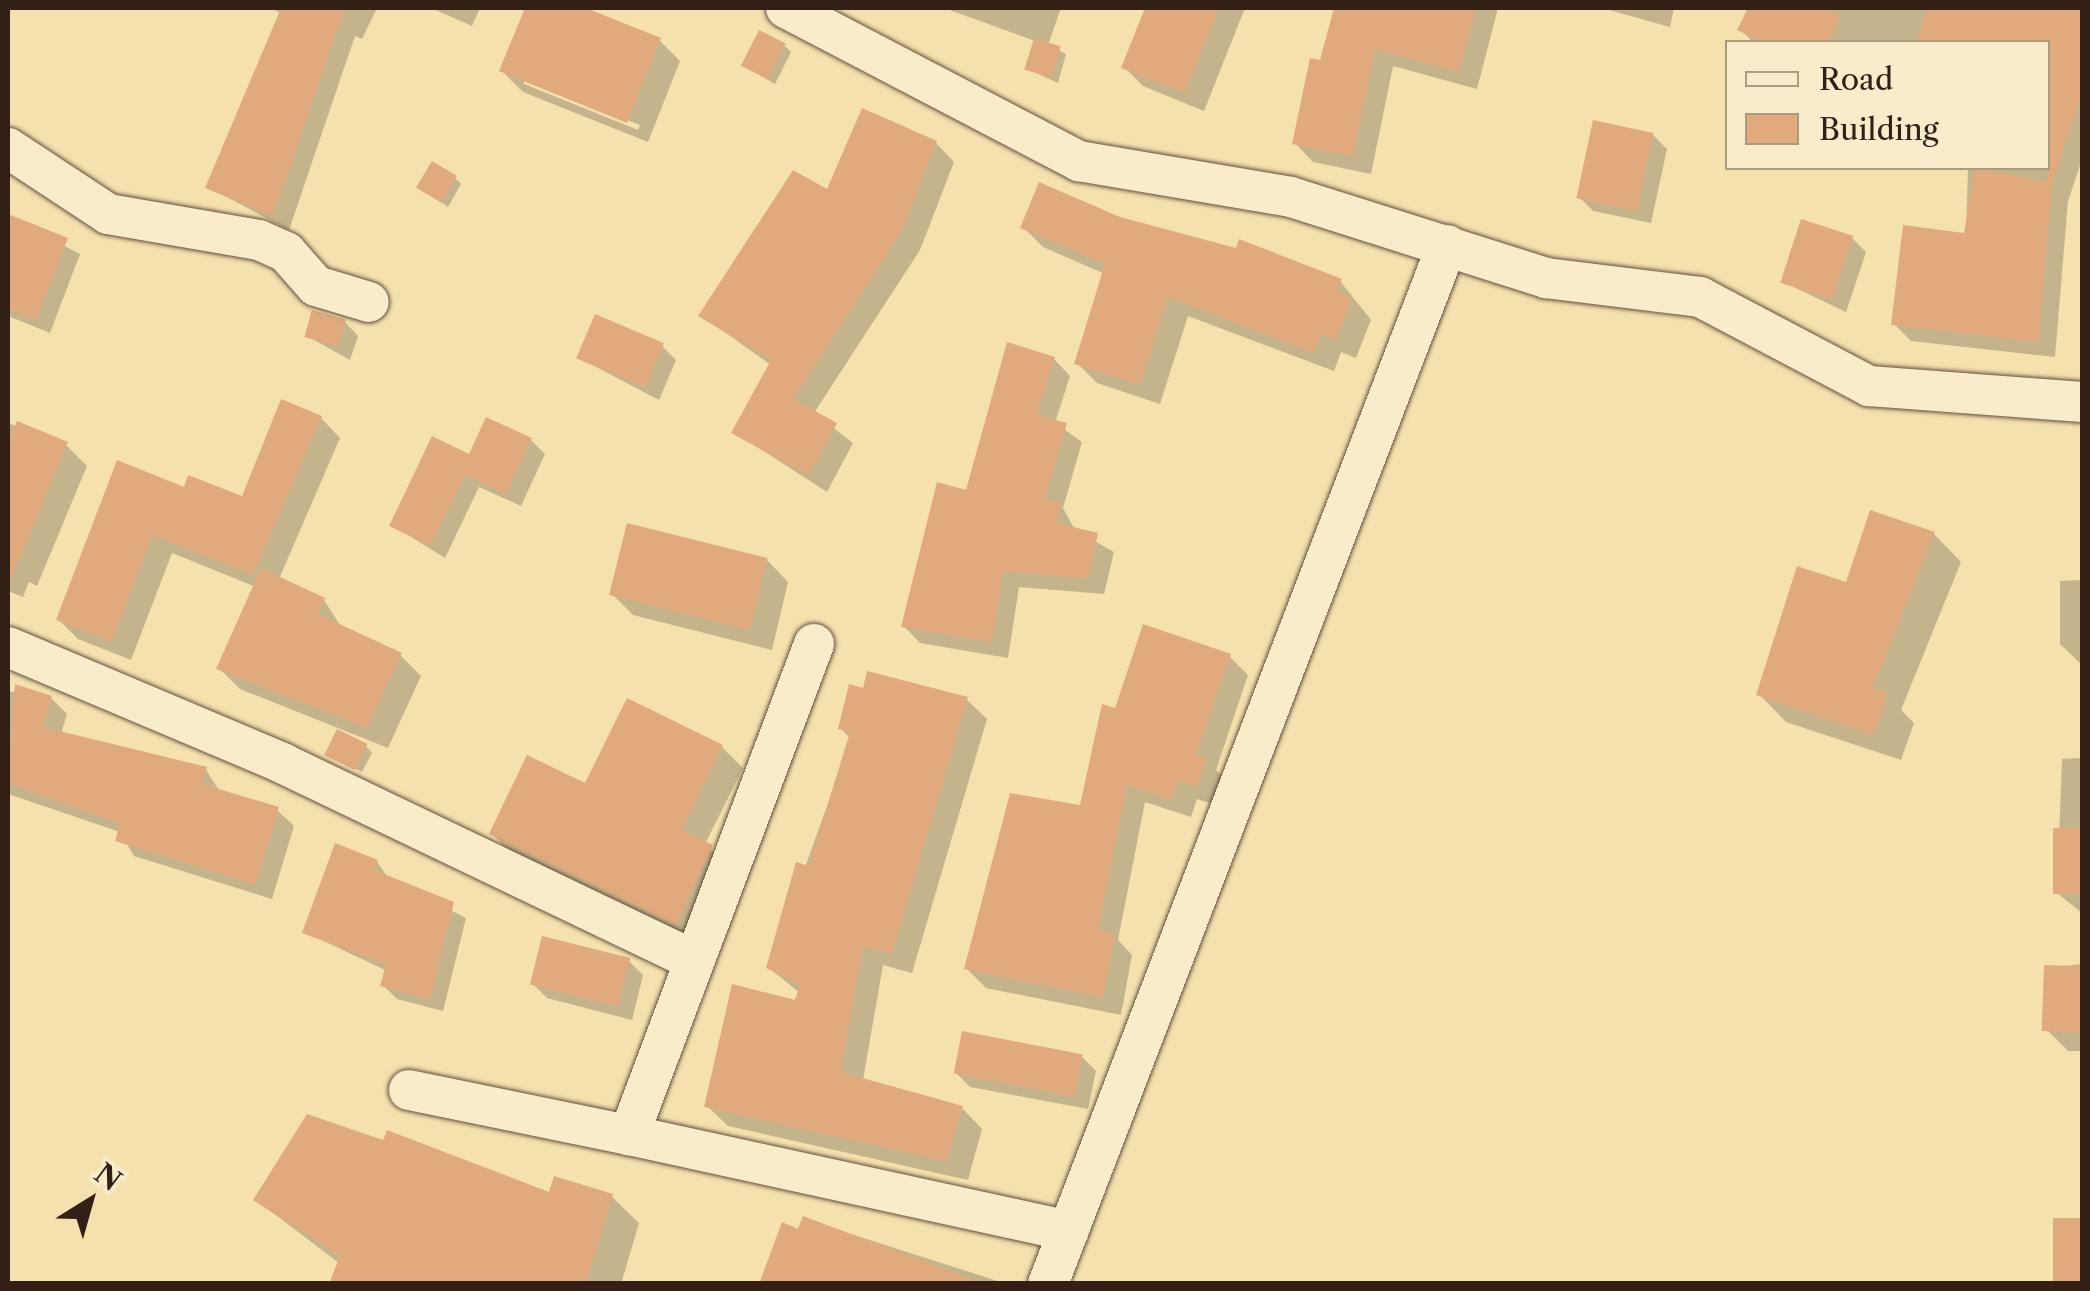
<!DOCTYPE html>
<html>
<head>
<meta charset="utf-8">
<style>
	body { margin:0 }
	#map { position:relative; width:2090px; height:1291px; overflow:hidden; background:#f5e1ae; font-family:"Libre Caslon Text",serif }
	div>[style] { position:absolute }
	.shadow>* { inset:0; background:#0003 }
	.building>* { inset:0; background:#e1aa7d; transform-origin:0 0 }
	.roads { filter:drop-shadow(0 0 2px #63503d) drop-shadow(0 0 2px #63503d) }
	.minor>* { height:40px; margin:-20px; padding:0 20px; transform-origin:20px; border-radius:20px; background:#f8ecca }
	span { translate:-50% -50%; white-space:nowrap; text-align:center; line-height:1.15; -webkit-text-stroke:8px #f8ecca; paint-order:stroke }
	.frame { position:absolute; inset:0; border:10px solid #322017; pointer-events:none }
	.legend { position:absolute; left:1725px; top:40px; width:325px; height:130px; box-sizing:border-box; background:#f8ecca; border:2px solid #a99a82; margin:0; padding:12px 18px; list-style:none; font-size:30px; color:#322017 }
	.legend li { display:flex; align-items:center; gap:20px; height:50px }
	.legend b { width:50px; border:2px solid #a99a82 }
	.north { position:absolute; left:40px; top:1151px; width:100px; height:100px; -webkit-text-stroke:8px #f8ecca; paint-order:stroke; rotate:37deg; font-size:28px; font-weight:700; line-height:40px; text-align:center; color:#322017 }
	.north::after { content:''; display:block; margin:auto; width:35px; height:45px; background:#322017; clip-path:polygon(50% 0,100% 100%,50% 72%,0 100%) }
</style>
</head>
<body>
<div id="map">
	<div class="shadow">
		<div style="clip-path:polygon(269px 8px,377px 8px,362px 39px,355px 36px,289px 230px,208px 187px,281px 13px)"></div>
		<div style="clip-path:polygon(431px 8px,480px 8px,472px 26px)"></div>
		<div style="clip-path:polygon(evenodd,527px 8px,579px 8px,659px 40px,680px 61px,648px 142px,523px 92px,502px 71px,527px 8px,524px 79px,640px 125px,638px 130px,524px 84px,524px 79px)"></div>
		<div style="clip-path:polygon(944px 8px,1061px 8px,1048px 45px,1066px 54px,1058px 83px,1027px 69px,1035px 41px)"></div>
		<div style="clip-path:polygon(1147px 8px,1245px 8px,1204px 111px,1143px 86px,1124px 67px)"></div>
		<div style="clip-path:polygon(1337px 8px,1498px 8px,1477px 89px,1393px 66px,1371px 174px,1313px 162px,1295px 143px)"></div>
		<div style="clip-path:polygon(1602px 8px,1674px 8px,1670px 27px)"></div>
		<div style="clip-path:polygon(1751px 8px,2082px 8px,2082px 159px,2068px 201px,2055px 357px,1911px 341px,1894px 324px,1966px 235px,1968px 168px,2048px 168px,2048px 42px,1753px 42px,1740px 29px)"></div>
		<div style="clip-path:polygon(785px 46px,791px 52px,775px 84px,744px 66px)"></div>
		<div style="clip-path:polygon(1653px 135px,1667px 149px,1651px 223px,1593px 211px,1579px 197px)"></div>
		<div style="clip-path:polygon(936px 143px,954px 162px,920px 250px,814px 413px,853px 443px,827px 492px,734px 432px,771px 365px,702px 316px,828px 192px)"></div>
		<div style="clip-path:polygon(455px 178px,461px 184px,448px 207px,419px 187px)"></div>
		<div style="clip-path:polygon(8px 216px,80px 254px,50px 333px,8px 316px)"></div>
		<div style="clip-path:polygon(1120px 219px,1340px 281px,1371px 320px,1356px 358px,1341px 352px,1334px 371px,1188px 316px,1160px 404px,1097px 383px,1077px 363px,1105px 274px,1043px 247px,1023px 227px)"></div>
		<div style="clip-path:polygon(1852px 238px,1866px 252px,1846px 312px,1783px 282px)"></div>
		<div style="clip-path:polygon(345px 322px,358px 336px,350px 360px,305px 335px)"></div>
		<div style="clip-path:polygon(662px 346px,676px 360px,659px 400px,579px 358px)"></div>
		<div style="clip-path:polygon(1054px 359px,1070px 376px,1055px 423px,1082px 442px,1063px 508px,1075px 530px,1114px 552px,1104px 594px,1019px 587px,1008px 658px,920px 643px,904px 626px,968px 493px)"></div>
		<div style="clip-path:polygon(321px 418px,340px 438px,279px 579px,324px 600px,342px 628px,400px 655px,421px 676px,388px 748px,240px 689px,219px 668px,256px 587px,172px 553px,131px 660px,78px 639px,59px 620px,185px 490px,243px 499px)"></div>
		<div style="clip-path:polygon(8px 423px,66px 445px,87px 466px,37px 586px,29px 582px,23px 597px,8px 591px)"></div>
		<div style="clip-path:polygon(531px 440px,545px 454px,521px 506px,479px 487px,445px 558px,392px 525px,470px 458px)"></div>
		<div style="clip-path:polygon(1934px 534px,1961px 562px,1901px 710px,1914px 723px,1901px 760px,1786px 722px,1759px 694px,1848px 585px)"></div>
		<div style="clip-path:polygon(767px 560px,788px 582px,772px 650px,633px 615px,612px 594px)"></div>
		<div style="clip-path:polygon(2082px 580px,2082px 665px,2060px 644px,2060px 581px)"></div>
		<div style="clip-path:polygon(1229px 656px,1248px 675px,1216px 770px,1225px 779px,1216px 805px,1197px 799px,1191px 817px,1145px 802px,1118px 940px,1132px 955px,1121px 1015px,986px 988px,967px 969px,1082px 808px)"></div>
		<div style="clip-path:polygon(8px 691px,51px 698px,67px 714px,61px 734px,206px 770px,220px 792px,277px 810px,294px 826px,272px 899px,134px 856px,120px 832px,8px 794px)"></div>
		<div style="clip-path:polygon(966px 699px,987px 719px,912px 973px,883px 965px,863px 1080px,962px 1108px,982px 1129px,968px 1180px,728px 1126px,707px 1106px,800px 993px,769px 968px,851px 739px,840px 728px)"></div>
		<div style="clip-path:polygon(366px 746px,372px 753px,362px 772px,331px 756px)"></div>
		<div style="clip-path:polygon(722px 747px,743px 768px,705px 844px,732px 868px,697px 944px,513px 855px,492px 834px,586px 786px)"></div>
		<div style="clip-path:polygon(2082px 758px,2082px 913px,2057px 893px,2062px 759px)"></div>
		<div style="clip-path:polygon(377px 862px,389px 879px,466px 918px,443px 1011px,397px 999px,383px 985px,387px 971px,305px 932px)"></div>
		<div style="clip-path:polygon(629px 961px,643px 975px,632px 1020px,547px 998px,533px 984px)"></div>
		<div style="clip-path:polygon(2082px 964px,2082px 1051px,2068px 1051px,2047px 1030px,2046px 968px)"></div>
		<div style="clip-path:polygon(1082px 1057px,1096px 1071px,1088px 1109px,970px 1087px,956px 1073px)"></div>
		<div style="clip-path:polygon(611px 1196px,639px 1223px,621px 1284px,338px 1284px,339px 1263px,256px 1200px)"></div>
		<div style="clip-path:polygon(804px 1219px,1007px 1284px,762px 1284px)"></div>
	</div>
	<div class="building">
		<div style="clip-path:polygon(281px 8px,345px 8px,273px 216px,205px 188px)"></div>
		<div style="clip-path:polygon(525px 8px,586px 8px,661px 38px,627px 123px,499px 71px)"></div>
		<div style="clip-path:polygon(1145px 8px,1219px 8px,1185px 93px,1121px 68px)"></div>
		<div style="clip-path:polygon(1334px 8px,1476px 8px,1459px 72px,1375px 49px,1353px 157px,1292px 144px,1310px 58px,1320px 60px)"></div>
		<div style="clip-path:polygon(1748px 8px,1825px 8px,1841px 15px,1828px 42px,1763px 42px,1737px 30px)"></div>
		<div style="clip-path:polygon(1927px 8px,2082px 8px,2082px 94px,2052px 184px,2039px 342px,1891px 325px,1903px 225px,1964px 233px,1975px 168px,2048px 182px,2048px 42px,1917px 42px)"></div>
		<div style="left:759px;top:30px;width:30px;height:40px;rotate:27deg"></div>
		<div style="left:1034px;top:38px;width:28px;height:33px;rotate:17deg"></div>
		<div style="clip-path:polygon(862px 108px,937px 141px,902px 231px,793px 399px,837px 423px,808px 475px,731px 433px,771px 360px,698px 316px,793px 170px,827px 189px)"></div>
		<div style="left:1593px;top:120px;width:62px;height:80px;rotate:12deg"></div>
		<div style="left:432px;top:161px;width:29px;height:31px;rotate:31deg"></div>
		<div style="clip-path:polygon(1039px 182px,1120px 217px,1236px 248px,1239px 239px,1342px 279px,1337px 292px,1352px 298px,1336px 340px,1321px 334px,1314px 353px,1168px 297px,1140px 385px,1074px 364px,1105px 264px,1020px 228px)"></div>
		<div style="clip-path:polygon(8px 214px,68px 238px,36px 320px,8px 309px)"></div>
		<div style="left:1801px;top:219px;width:55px;height:67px;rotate:18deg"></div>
		<div style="left:312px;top:310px;width:35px;height:28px;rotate:16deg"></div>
		<div style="left:595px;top:314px;width:75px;height:48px;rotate:23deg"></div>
		<div style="clip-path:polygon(1007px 342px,1055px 357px,1037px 415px,1067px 423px,1045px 499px,1062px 503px,1057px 523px,1098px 533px,1088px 579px,1003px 571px,992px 642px,901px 627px,937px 482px,966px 490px)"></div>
		<div style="clip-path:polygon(281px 399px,322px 416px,253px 575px,152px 535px,112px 642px,56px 620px,117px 460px,184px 487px,188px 475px,242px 496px)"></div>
		<div style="clip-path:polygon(486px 417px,532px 438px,506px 494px,465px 475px,430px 546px,389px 526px,432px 436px,469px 454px)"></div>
		<div style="clip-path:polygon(17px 421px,68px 442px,8px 586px,8px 443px)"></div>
		<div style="clip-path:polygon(1870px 510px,1935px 532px,1873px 688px,1888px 693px,1874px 735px,1756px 695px,1797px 566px,1846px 582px)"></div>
		<div style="left:627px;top:523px;width:145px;height:74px;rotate:14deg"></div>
		<div style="clip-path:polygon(261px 568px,325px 598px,318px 614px,402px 653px,367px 728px,216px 669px)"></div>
		<div style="clip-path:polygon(1143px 624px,1231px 654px,1196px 755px,1207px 758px,1197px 787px,1178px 781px,1172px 800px,1127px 785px,1098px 930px,1115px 934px,1103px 997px,964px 969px,1010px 793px,1080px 805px,1102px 704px,1115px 708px)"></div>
		<div style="clip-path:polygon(867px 671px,968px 697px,892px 954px,863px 946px,841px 1072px,963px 1106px,947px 1161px,704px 1107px,732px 984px,795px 1000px,800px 985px,766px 968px,796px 862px,809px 866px,850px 732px,838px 729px,849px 684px,863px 688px)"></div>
		<div style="clip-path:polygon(15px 684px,52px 696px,43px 727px,207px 767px,202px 784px,279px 807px,256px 885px,115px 841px,120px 824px,8px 783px)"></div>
		<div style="clip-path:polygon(627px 698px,723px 745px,682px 830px,713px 845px,676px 925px,489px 834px,527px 755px,585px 783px)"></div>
		<div style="left:337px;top:729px;width:34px;height:29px;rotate:26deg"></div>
		<div style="left:2053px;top:828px;width:29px;height:66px"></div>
		<div style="clip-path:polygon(335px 843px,378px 860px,374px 870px,454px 902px,430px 999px,380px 986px,386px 964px,302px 933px)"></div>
		<div style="left:542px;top:936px;width:91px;height:50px;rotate:14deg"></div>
		<div style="left:2044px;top:965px;width:38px;height:66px;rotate:2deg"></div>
		<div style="left:962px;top:1031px;width:123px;height:43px;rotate:11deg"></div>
		<div style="clip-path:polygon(307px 1114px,383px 1140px,387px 1130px,549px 1192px,554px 1176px,613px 1194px,586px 1284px,329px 1284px,340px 1256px,253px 1200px)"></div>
		<div style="clip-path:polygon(803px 1216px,976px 1281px,975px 1284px,759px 1284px,782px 1222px,798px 1229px)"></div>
		<div style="left:2082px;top:1218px;width:66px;height:29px;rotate:90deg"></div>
	</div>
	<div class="roads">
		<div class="minor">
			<div style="left:786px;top:8px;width:331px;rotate:27.6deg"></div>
			<div style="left:1079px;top:161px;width:215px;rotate:9.6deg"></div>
			<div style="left:1291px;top:197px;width:268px;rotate:17.6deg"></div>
			<div style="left:1546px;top:278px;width:155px;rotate:7deg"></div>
			<div style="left:1700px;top:297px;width:191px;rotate:27.8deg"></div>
			<div style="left:1869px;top:386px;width:214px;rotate:4.3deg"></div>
			<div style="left:8px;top:148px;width:120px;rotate:33.4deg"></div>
			<div style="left:108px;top:214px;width:153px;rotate:9.8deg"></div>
			<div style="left:259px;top:240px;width:30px;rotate:24deg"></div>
			<div style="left:286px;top:252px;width:45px;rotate:48.6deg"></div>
			<div style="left:316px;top:286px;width:55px;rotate:16.8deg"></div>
			<div style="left:814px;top:644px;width:525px;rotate:110.65deg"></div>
			<div style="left:629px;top:1135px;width:450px;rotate:12.3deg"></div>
			<div style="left:8px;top:647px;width:298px;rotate:22.9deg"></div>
			<div style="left:282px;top:763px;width:457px;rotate:25.6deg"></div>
			<div style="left:409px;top:1090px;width:225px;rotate:11.6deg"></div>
			<div style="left:1048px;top:1284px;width:1113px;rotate:-68.99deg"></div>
		</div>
	</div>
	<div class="frame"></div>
	<ul class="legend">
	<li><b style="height:12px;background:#f8ecca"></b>Road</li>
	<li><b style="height:28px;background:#e1aa7d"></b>Building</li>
	</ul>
	<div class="north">N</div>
</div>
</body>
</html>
